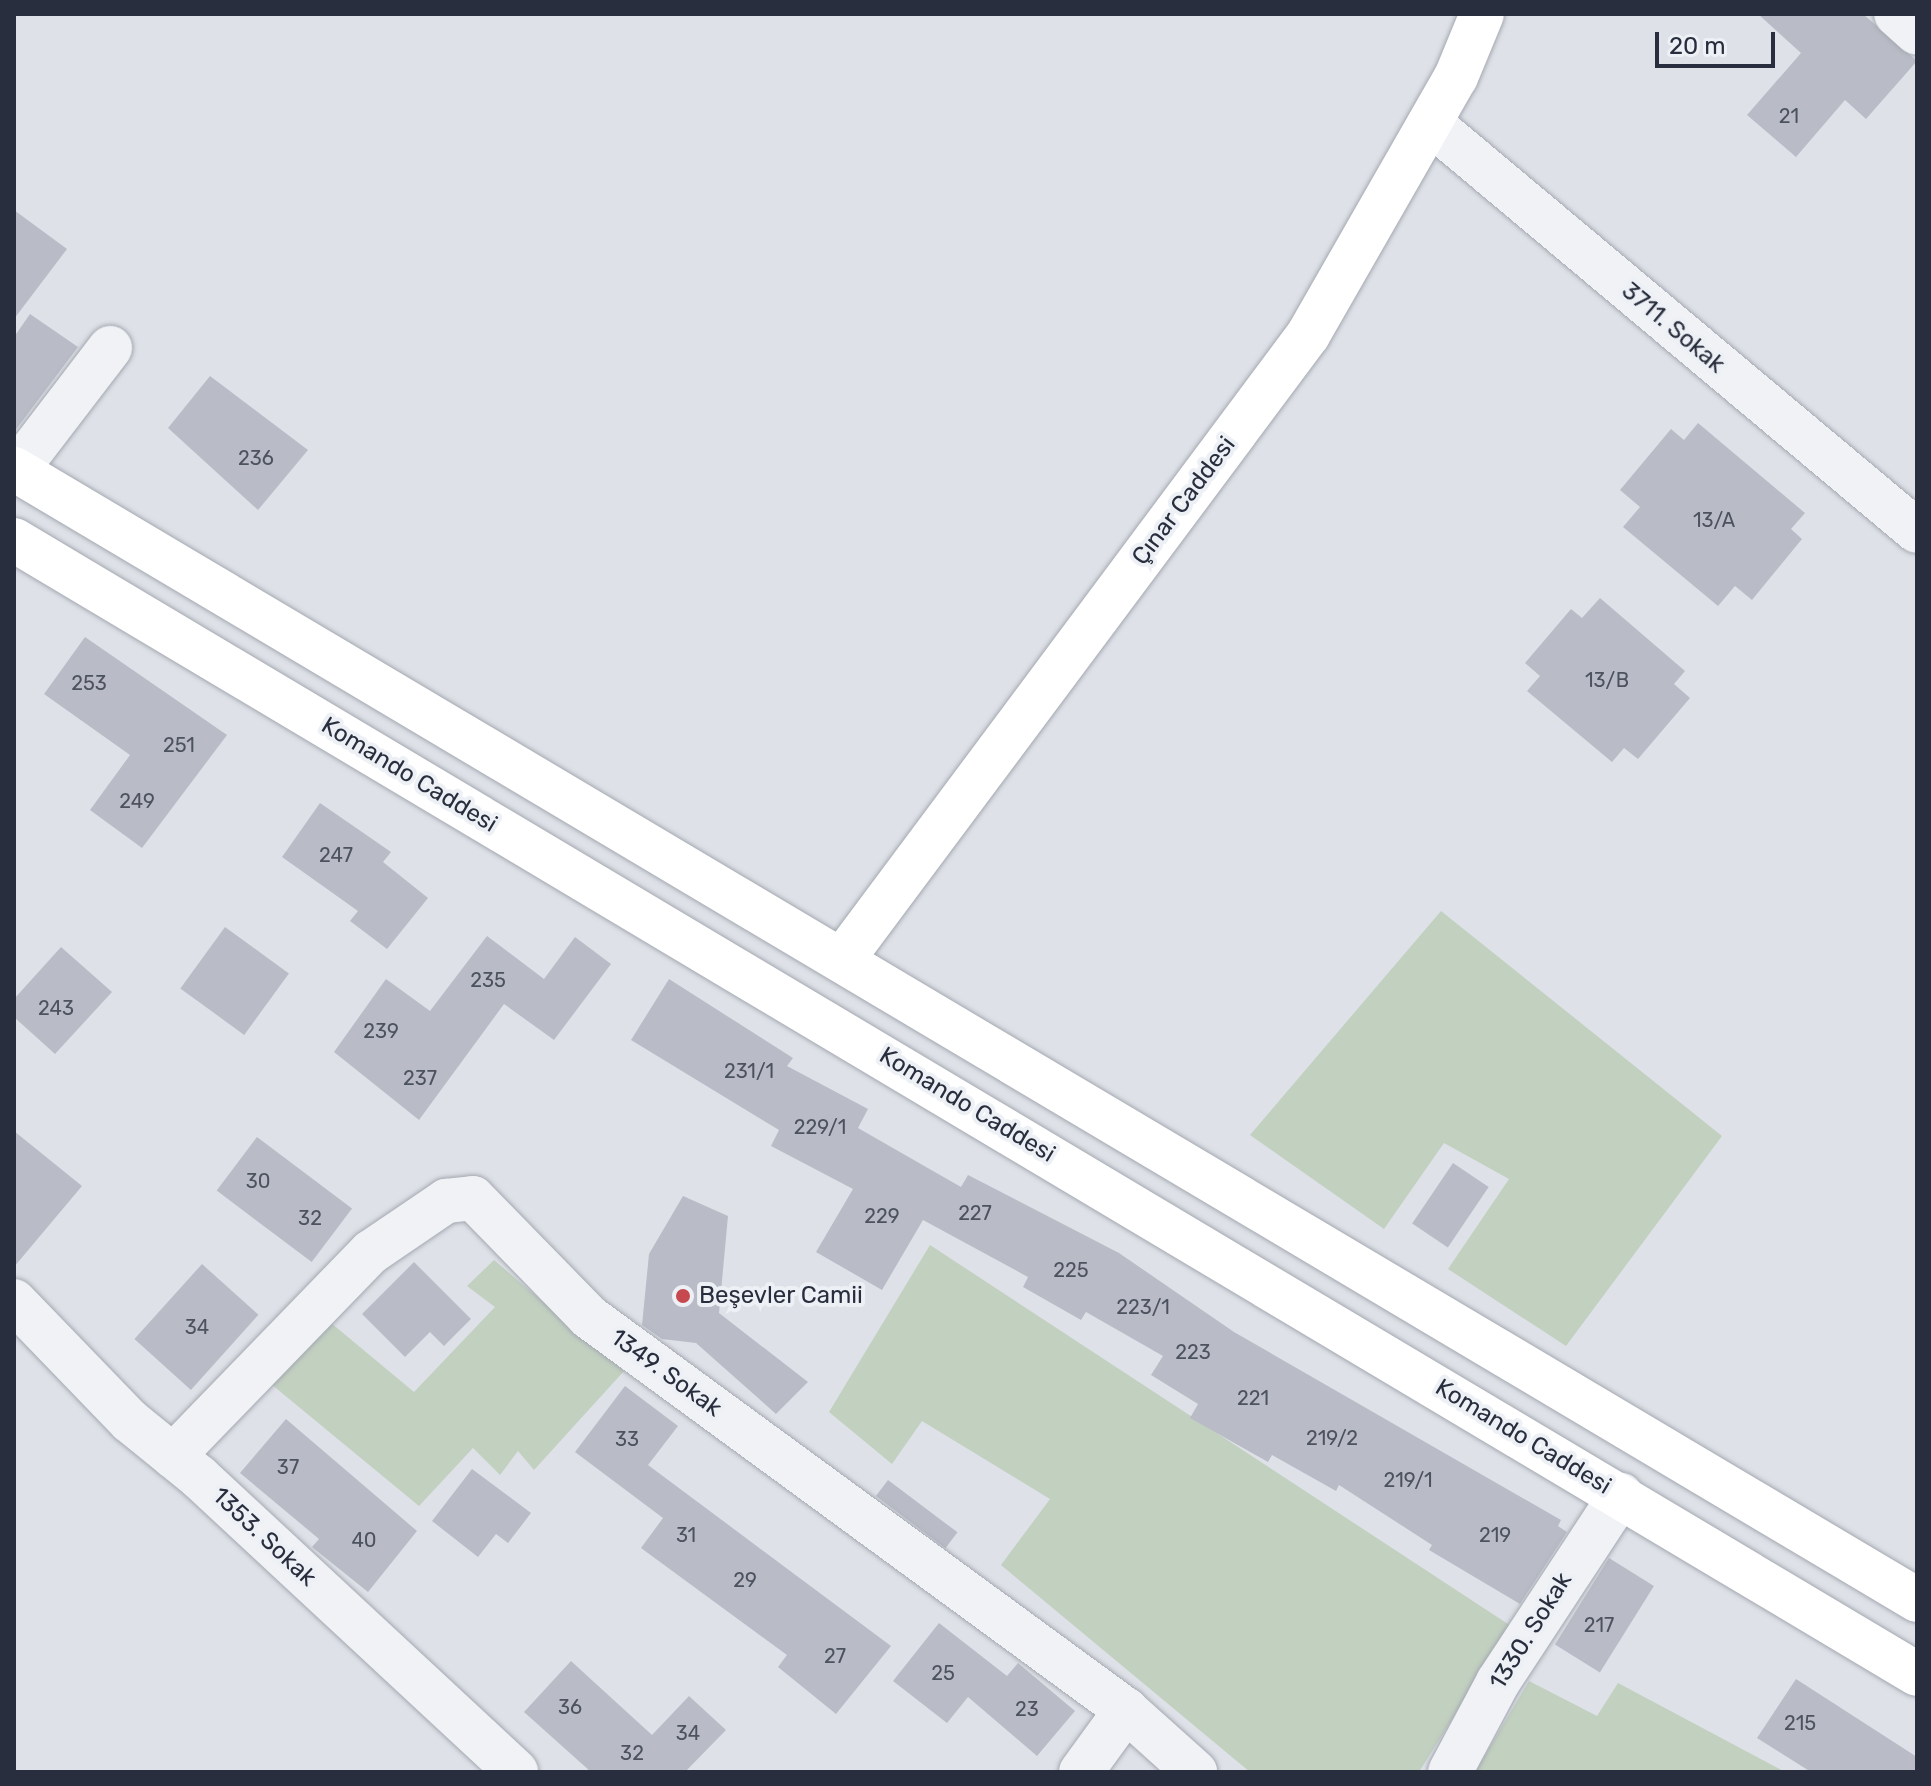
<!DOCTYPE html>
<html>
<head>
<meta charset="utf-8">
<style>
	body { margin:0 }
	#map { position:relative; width:1931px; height:1786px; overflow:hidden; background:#dee1e7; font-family:Rubik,sans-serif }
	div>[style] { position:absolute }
	.green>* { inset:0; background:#c2d0c0 }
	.building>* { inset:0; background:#b9bcc6; transform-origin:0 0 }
	.roads { filter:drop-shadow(0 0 2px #a4a8b1) drop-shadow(0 0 2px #a4a8b1) }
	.street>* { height:44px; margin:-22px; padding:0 22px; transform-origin:22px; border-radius:22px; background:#f0f2f5 }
	.secondary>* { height:44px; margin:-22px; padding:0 22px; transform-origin:22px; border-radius:22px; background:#fff }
	.dots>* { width:22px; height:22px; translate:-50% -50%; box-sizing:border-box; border:4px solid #edf0f5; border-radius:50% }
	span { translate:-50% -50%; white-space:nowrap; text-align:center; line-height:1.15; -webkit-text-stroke:8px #edf0f5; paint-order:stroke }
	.number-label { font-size:20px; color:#4c525f }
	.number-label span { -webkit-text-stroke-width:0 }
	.street-label { font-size:24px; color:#282e3d }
	.poi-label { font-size:24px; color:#282e3d }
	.left { translate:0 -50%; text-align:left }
	.frame { position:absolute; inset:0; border:16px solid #282e3d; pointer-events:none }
	.scale { position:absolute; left:1655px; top:32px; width:120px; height:36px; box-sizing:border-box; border:4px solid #282e3d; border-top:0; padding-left:10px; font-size:24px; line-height:28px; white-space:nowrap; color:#282e3d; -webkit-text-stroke:6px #edf0f5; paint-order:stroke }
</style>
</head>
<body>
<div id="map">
	<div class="green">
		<div style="clip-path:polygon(1441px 911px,1722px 1136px,1566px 1346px,1448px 1269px,1509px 1179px,1444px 1143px,1384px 1229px,1250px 1135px)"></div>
		<div style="clip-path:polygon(930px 1245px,1511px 1626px,1419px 1772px,1250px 1772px,1001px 1565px,1050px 1499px,922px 1421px,892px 1464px,829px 1412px)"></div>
		<div style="clip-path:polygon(494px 1260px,624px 1371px,534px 1470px,518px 1451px,500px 1475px,473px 1448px,419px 1506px,271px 1384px,325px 1318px,414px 1392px,495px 1307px,467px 1286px)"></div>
		<div style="clip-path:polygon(1529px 1681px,1597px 1716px,1618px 1683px,1785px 1772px,1475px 1772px)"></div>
	</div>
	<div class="building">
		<div style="clip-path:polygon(1758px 14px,1863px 14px,1917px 61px,1866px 119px,1845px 100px,1796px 157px,1747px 115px,1801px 53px)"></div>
		<div style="clip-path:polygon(14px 210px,67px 249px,14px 319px)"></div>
		<div style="clip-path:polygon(30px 314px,78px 347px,14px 432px,14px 337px)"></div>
		<div style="clip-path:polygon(210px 376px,308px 450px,258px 510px,168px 428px)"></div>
		<div style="clip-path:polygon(1698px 423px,1805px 513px,1791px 529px,1802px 539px,1752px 600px,1735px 586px,1718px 606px,1623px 527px,1640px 507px,1620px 490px,1671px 429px,1684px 440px)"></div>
		<div style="clip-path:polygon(1600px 598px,1685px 671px,1674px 684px,1690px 698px,1638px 759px,1624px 748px,1612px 762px,1527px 691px,1540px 676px,1525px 663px,1571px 609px,1582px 618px)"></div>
		<div style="clip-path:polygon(85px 637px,227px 735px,142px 848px,90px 810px,130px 755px,44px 694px)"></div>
		<div style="clip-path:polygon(320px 803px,391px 852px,383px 862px,428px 898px,387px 949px,350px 921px,358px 911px,282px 857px)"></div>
		<div style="left:225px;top:927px;width:79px;height:76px;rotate:36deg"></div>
		<div style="clip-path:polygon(487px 936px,544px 979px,575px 937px,611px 964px,554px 1040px,504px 1004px,419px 1120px,334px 1052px,386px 979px,430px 1011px)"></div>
		<div style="clip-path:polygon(61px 947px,112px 992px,55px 1054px,14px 1017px,14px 999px)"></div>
		<div style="clip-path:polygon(669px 979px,793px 1058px,787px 1066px,868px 1109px,858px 1128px,961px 1187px,968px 1175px,1119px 1253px,1234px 1332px,1561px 1520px,1558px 1526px,1567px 1532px,1520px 1604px,1429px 1550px,1432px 1545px,1339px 1485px,1336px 1491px,1272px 1455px,1268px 1462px,1190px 1418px,1198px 1404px,1151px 1375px,1163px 1356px,1086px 1312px,1081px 1320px,1023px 1287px,1028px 1277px,923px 1220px,882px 1290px,816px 1252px,853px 1189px,771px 1146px,779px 1130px,631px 1040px)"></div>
		<div style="clip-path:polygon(14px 1131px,82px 1186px,14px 1267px)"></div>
		<div style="left:257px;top:1137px;width:119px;height:67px;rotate:37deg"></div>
		<div style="left:1453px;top:1163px;width:43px;height:73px;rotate:34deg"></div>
		<div style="clip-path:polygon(683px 1196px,728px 1216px,719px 1313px,808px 1382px,776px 1414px,696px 1343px,662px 1339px,642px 1325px,649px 1254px)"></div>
		<div style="clip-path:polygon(414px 1262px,471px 1319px,444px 1346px,430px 1332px,405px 1357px,362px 1314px)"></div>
		<div style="left:202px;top:1264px;width:76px;height:101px;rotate:42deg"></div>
		<div style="clip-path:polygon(625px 1386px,678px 1426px,648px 1465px,891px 1646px,836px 1714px,778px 1667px,787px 1655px,641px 1548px,663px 1518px,575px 1452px)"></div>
		<div style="clip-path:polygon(286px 1419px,417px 1531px,368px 1592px,312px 1547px,319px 1539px,240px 1473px)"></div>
		<div style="clip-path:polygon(472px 1469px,531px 1513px,508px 1543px,496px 1534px,478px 1557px,432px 1521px)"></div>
		<div style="left:888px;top:1480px;width:87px;height:20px;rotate:37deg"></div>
		<div style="left:1609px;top:1558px;width:53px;height:102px;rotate:32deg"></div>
		<div style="clip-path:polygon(939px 1623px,1007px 1676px,1018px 1663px,1075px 1711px,1037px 1756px,968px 1697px,947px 1723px,893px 1681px)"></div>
		<div style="clip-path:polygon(571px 1661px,652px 1735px,689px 1696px,726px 1730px,685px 1772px,591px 1772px,524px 1712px)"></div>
		<div style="clip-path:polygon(1796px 1679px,1917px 1757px,1917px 1772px,1811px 1772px,1757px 1738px)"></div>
	</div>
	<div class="roads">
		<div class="street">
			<div style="left:1896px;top:14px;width:28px;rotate:42deg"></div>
			<div style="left:1430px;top:123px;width:635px;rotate:39.96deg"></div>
			<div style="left:16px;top:471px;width:155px;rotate:-52.6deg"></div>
			<div style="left:14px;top:1301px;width:167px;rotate:46deg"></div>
			<div style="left:130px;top:1421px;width:89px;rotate:39.1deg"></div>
			<div style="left:199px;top:1477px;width:433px;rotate:42.9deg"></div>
			<div style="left:173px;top:1456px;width:284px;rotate:-45.9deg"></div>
			<div style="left:371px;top:1252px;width:91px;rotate:-34.2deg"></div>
			<div style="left:446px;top:1201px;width:27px;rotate:-6deg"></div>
			<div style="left:473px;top:1198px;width:166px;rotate:45.7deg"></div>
			<div style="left:589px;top:1317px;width:665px;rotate:36.2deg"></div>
			<div style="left:1126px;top:1710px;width:93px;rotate:41.9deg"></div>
			<div style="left:1081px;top:1772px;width:77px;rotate:-54deg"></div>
			<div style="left:1450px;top:1772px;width:102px;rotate:-61.9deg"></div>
			<div style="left:1498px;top:1682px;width:224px;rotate:-56.7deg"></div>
		</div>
		<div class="secondary">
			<div style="left:14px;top:469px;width:2214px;rotate:30.72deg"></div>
			<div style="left:14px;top:540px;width:2215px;rotate:30.79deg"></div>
			<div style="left:842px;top:960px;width:780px;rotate:-53.29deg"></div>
			<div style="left:1308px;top:335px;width:297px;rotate:-60.2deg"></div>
			<div style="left:1456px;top:77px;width:68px;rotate:-67.6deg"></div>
		</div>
	</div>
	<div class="dots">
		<div style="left:683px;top:1296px;background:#c64950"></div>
	</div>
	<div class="number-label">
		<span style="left:1789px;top:116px">21</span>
		<span style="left:256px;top:458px">236</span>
		<span style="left:1714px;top:520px">13/A</span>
		<span style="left:1607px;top:680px">13/B</span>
		<span style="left:89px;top:683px">253</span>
		<span style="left:179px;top:745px">251</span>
		<span style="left:137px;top:801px">249</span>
		<span style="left:336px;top:855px">247</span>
		<span style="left:488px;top:980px">235</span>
		<span style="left:56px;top:1008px">243</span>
		<span style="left:381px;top:1031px">239</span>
		<span style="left:749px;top:1071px">231/1</span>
		<span style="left:420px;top:1078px">237</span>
		<span style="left:820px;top:1127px">229/1</span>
		<span style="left:258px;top:1181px">30</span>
		<span style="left:975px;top:1213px">227</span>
		<span style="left:882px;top:1216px">229</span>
		<span style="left:310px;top:1218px">32</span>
		<span style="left:1071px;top:1270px">225</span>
		<span style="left:1143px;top:1307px">223/1</span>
		<span style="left:197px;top:1327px">34</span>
		<span style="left:1193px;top:1352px">223</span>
		<span style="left:1253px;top:1398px">221</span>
		<span style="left:1332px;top:1438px">219/2</span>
		<span style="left:627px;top:1439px">33</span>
		<span style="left:288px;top:1467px">37</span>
		<span style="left:1408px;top:1480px">219/1</span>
		<span style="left:686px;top:1535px">31</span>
		<span style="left:1495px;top:1535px">219</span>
		<span style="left:364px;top:1540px">40</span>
		<span style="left:745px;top:1580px">29</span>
		<span style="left:1599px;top:1625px">217</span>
		<span style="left:835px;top:1656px">27</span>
		<span style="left:943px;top:1673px">25</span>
		<span style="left:570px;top:1707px">36</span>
		<span style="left:1027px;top:1709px">23</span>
		<span style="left:1800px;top:1723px">215</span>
		<span style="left:688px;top:1733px">34</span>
		<span style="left:632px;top:1753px">32</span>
	</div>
	<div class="street-label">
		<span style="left:1673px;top:328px;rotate:40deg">3711. Sokak</span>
		<span style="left:1184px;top:501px;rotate:-53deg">Çınar Caddesi</span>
		<span style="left:409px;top:775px;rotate:31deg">Komando Caddesi</span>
		<span style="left:967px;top:1105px;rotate:31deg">Komando Caddesi</span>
		<span style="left:666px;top:1373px;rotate:36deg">1349. Sokak</span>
		<span style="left:1523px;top:1437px;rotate:31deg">Komando Caddesi</span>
		<span style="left:264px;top:1537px;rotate:43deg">1353. Sokak</span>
		<span style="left:1531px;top:1631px;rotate:-58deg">1330. Sokak</span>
	</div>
	<div class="poi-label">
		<span class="left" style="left:699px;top:1296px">Beşevler Camii</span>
	</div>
	<div class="frame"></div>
	<div class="scale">20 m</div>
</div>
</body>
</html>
